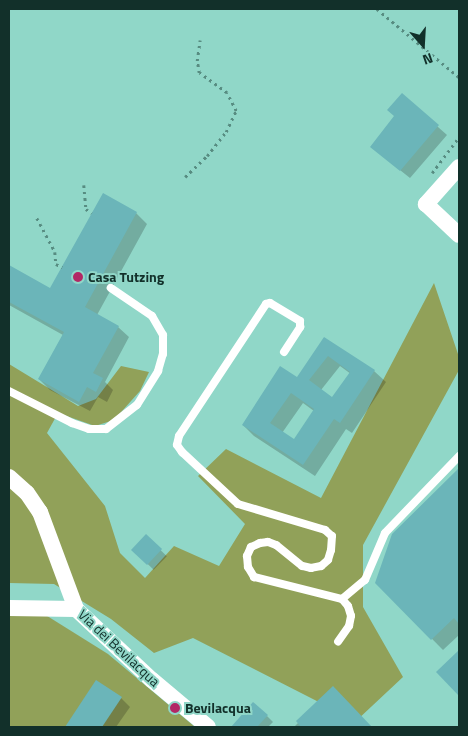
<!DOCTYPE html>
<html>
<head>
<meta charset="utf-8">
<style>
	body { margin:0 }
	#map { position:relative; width:468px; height:736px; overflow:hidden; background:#90d7c8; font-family:"Titillium Web",sans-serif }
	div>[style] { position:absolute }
	.green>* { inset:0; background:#91a159 }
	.shadow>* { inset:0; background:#0003; transform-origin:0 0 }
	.building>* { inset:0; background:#6bb5b9; transform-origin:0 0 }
	.path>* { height:2.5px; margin-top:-1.25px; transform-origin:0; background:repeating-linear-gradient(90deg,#578c81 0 2.5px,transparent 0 6.5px) }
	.service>* { height:8px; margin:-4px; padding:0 4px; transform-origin:4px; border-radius:4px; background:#fff }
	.minor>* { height:16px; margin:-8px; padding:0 8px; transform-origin:8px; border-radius:8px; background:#fff }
	.dots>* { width:14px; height:14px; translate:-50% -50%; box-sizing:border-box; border:2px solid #90d7c8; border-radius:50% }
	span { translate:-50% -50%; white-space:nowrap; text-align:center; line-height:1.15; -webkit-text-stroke:4px #90d7c8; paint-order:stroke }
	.poi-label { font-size:14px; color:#12302a; font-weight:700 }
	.left { translate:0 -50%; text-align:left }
	.street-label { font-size:14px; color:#12302a }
	.frame { position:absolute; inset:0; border:10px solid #12302a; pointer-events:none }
	.north { position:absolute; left:398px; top:20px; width:50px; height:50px; -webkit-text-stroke:4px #90d7c8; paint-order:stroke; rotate:161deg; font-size:14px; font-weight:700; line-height:20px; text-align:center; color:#12302a }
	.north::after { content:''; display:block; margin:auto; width:18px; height:22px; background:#12302a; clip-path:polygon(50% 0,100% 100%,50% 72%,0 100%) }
</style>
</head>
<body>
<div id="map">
	<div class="green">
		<div style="clip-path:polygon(434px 283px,459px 357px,459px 370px,363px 545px,363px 607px,403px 677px,356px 721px,193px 638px,154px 653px,111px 619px,54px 584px,9px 583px,9px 364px,78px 406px,96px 399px,121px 366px,149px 372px,140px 391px,114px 420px,95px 426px,58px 413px,47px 433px,105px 506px,120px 553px,145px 578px,174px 546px,219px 566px,245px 524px,198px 476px,226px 449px,321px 498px)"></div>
		<div style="clip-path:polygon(44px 614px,108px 654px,195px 727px,9px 727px,9px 615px)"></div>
	</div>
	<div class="shadow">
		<div style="clip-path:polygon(402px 95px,447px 135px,410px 178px,371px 147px,395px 116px)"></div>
		<div style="clip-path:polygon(136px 213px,147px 224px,97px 315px,118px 327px,129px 337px,105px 382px,113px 390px,107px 402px,98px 397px,90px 411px,50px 390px,39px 379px,63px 335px,9px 305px,9px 267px,51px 290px)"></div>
		<div style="clip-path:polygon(evenodd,324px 338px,374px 371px,386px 382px,352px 433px,346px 429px,315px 476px,254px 436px,243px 425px,298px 379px,324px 338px,340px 366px,351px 374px,332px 399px,321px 390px,340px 366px,324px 338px,303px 403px,314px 411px,294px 441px,282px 433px,303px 403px)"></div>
		<div style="clip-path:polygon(459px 470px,459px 635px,443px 650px,377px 583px,393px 534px)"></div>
		<div style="left:146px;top:536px;width:29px;height:19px;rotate:44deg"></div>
		<div style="clip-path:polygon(96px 682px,121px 698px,130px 707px,116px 727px,66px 727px)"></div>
		<div style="clip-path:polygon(333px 688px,371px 727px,294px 727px)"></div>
		<div style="clip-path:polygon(267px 716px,273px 722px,268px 727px,234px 725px)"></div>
	</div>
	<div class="building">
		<div style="clip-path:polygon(402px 93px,439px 125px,400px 171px,370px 147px,394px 116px,387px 110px)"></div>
		<div style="clip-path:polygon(103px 193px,137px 212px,85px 307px,119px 326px,93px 373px,103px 378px,96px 392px,87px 387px,79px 402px,38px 379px,64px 332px,9px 302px,9px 265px,50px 288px)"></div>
		<div style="clip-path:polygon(evenodd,324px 337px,375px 370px,340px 423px,334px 419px,303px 465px,242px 425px,280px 366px,297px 377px,324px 337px,328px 356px,350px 372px,332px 397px,309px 380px,328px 356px,324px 337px,291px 393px,314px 409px,294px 439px,270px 423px,291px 393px)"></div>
		<div style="clip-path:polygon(459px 468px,459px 624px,454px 618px,431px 640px,375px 583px,392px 534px)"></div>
		<div style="left:146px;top:534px;width:22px;height:22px;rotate:43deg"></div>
		<div style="clip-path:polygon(459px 650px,459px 696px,436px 672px)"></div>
		<div style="clip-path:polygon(96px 680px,122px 697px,102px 727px,65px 727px)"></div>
		<div style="clip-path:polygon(333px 686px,372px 727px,301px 727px,296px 721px)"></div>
		<div style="clip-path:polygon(253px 702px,268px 715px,257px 727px,231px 727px)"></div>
	</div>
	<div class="path">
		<div style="left:377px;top:9px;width:107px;rotate:39.7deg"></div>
		<div style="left:432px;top:173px;width:45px;rotate:-53.1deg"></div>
		<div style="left:185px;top:177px;width:30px;rotate:-44deg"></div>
		<div style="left:207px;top:156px;width:31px;rotate:-52deg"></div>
		<div style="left:226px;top:132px;width:23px;rotate:-65deg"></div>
		<div style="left:236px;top:111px;width:20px;rotate:-117deg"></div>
		<div style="left:227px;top:93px;width:34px;rotate:-144deg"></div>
		<div style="left:199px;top:73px;width:12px;rotate:-99deg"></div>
		<div style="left:197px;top:61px;width:21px;rotate:-82deg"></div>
		<div style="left:84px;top:185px;width:24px;rotate:85deg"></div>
		<div style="left:86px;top:209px;width:7px;rotate:34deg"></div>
		<div style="left:37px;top:218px;width:38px;rotate:62deg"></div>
		<div style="left:55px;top:252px;width:12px;rotate:85deg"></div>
		<div style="left:56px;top:264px;width:7px;rotate:27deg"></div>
	</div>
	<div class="service">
		<div style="left:284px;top:352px;width:30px;rotate:-57deg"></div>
		<div style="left:300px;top:327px;width:6px;rotate:-90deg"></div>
		<div style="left:300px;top:321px;width:35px;rotate:-149deg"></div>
		<div style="left:270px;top:303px;width:4px;rotate:166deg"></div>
		<div style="left:266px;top:304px;width:158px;rotate:123.4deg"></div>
		<div style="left:179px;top:436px;width:9px;rotate:103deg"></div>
		<div style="left:177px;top:445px;width:9px;rotate:54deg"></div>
		<div style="left:182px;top:452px;width:76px;rotate:42.9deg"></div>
		<div style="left:238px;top:504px;width:91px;rotate:16.6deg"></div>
		<div style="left:325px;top:530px;width:9px;rotate:41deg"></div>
		<div style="left:332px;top:536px;width:14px;rotate:94deg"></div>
		<div style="left:331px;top:550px;width:10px;rotate:107deg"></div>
		<div style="left:328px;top:560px;width:9px;rotate:139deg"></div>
		<div style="left:321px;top:566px;width:10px;rotate:169deg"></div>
		<div style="left:311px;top:568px;width:9px;rotate:-167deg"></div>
		<div style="left:302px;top:566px;width:33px;rotate:-141deg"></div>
		<div style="left:276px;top:545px;width:9px;rotate:-159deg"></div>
		<div style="left:268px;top:542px;width:8px;rotate:173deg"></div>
		<div style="left:260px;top:543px;width:10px;rotate:156deg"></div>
		<div style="left:251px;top:547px;width:10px;rotate:114deg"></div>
		<div style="left:247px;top:556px;width:11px;rotate:85deg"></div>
		<div style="left:248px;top:567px;width:12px;rotate:59deg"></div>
		<div style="left:254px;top:577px;width:91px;rotate:14deg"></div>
		<div style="left:342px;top:599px;width:9px;rotate:49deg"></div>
		<div style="left:348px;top:606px;width:10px;rotate:73deg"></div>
		<div style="left:351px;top:616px;width:10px;rotate:101deg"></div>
		<div style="left:349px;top:626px;width:19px;rotate:125deg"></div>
		<div style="left:9px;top:391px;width:71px;rotate:26.9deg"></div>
		<div style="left:72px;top:423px;width:18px;rotate:19deg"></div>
		<div style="left:89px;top:429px;width:17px"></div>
		<div style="left:106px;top:429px;width:39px;rotate:-38deg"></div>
		<div style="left:137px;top:405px;width:40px;rotate:-58deg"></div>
		<div style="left:158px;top:371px;width:18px;rotate:-74deg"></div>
		<div style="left:163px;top:354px;width:19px;rotate:-90deg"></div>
		<div style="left:163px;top:335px;width:22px;rotate:-120deg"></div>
		<div style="left:152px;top:316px;width:50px;rotate:-145.7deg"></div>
		<div style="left:342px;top:599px;width:30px;rotate:-40deg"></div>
		<div style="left:365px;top:580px;width:51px;rotate:-66.9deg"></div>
		<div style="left:385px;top:533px;width:107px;rotate:-46.1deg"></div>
	</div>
	<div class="minor">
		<div style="left:459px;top:167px;width:50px;rotate:131.7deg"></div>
		<div style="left:426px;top:204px;width:45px;rotate:43.2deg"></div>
		<div style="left:9px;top:477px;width:24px;rotate:42deg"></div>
		<div style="left:27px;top:493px;width:23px;rotate:56deg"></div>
		<div style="left:40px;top:512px;width:103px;rotate:69.6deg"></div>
		<div style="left:76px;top:609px;width:104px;rotate:43.1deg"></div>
		<div style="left:152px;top:680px;width:73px;rotate:40deg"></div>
		<div style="left:9px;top:608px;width:67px;rotate:0.9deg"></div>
	</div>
	<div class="dots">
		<div style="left:78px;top:277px;background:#b22765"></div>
		<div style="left:175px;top:708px;background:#b22765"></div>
	</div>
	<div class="poi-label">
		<span class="left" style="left:88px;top:277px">Casa Tutzing</span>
		<span class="left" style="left:185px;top:708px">Bevilacqua</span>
	</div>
	<div class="street-label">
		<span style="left:119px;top:648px;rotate:43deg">Via dei Bevilacqua</span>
	</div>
	<div class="frame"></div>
	<div class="north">N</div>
</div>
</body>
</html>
